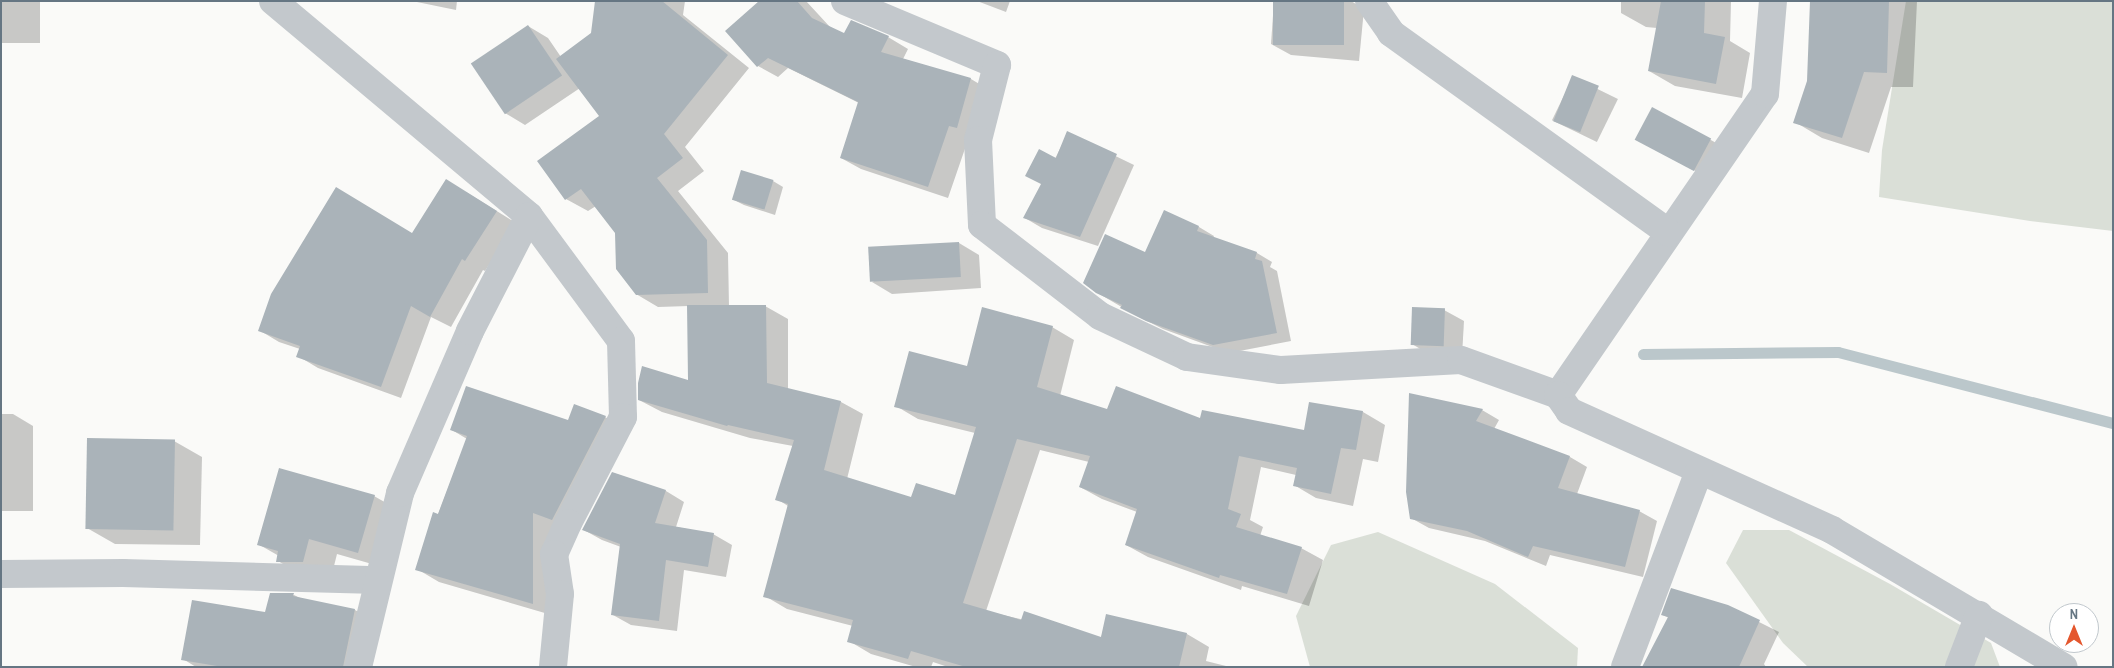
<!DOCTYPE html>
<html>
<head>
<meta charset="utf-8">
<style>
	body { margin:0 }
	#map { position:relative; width:2114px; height:668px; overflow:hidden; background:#fafaf8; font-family:"Archivo Narrow",sans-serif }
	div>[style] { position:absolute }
	.green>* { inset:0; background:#dadfd7 }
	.shadow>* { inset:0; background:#0003; transform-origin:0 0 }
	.stream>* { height:11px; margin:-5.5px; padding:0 5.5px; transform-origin:5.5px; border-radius:5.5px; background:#bbc7cb }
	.building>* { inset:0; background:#aab3b9; transform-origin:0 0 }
	.minor>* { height:28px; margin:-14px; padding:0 14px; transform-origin:14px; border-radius:14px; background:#c3c8cc }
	span { translate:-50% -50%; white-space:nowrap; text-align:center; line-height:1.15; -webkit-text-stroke:5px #fff; paint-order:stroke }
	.frame { position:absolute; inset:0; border:2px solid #657683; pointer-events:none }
	.north { position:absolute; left:2049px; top:603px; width:50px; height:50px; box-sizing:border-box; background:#fff; border:1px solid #c1c8cd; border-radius:50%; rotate:0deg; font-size:14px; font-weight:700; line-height:20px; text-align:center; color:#657683 }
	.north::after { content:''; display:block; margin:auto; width:18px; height:22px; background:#e4572e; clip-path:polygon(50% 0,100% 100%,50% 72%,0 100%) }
</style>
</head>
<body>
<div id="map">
	<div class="green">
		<div style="clip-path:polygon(1906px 1px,2113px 1px,2113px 231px,2030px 221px,1879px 197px,1882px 150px)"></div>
		<div style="clip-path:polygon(1743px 530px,1789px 530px,1890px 584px,1991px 643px,2000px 667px,1808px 667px,1783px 643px,1726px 563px)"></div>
		<div style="clip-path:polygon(1378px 532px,1495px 584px,1578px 648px,1577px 667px,1310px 667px,1296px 616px,1331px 545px)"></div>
	</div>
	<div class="shadow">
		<div style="left:1px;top:1px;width:39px;height:42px"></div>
		<div style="clip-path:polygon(412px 1px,457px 1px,456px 10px)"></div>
		<div style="clip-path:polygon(597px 1px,685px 1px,683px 15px,749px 68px,685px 147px,704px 171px,678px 191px,728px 253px,729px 306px,765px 306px,788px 319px,788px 390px,841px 402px,863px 414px,847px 479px,912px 498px,956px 497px,975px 433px,918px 419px,896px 406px,1052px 327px,1074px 340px,1060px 396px,1108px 411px,1305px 432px,1310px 403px,1363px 412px,1385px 425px,1378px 462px,1363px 459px,1353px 506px,1316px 498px,1294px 485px,1296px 475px,1261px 467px,1250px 520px,1263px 527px,1260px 536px,1301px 548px,1323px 560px,1309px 606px,1242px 586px,1241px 590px,1148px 557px,1126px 545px,1137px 512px,1102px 499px,1080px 487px,1089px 462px,1040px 450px,986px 611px,1101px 638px,1107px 615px,1187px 634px,1209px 647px,1206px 661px,1230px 667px,948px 667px,933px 662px,931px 667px,916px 667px,871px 654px,849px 641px,853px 626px,787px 609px,765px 596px,788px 506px,777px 499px,793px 446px,750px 438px,662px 412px,639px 400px,690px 381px,689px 306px,658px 307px,636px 294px,616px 232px,596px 206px,588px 211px,566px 199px,601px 117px,580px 88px,525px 125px,505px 113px,528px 26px,548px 38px,561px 57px,593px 34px)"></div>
		<div style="clip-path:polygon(761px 1px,806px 1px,830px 27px,845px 35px,888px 37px,908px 49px,903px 59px,971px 79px,991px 91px,969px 137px,948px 198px,861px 169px,841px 158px,859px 103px,788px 68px,778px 77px,758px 66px)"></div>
		<div style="clip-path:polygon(977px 1px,1010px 1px,1006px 12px)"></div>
		<div style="clip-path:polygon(1274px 1px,1351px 1px,1364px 9px,1359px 61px,1291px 55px,1271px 44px)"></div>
		<div style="clip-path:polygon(1621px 1px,1731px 1px,1730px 41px,1750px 53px,1742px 98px,1675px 86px,1649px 71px,1657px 28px,1646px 27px,1621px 13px)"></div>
		<div style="clip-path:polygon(1811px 1px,1917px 1px,1913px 87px,1891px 87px,1869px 153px,1822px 138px,1795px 122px,1808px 81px)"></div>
		<div style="left:1573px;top:77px;width:50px;height:48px;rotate:26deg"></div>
		<div style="clip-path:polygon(1652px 108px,1731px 151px,1714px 181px,1656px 150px)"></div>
		<div style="clip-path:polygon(1068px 133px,1134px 165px,1098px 246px,1042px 228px,1025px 218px)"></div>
		<div style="clip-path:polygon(773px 181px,783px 187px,775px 215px,744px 205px,734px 200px)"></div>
		<div style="clip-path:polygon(466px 192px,516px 223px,485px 271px,483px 270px,451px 327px,431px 317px,401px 398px,318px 368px,298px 356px,300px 349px,279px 342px,259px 330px,412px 234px)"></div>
		<div style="clip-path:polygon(1165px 212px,1199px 227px,1214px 236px,1213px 238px,1257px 253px,1272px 262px,1270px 267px,1277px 271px,1291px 341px,1229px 353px,1163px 329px,1137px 316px,1096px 292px,1146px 254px)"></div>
		<div style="clip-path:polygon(959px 243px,979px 255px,981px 288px,892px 294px,872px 282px)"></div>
		<div style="clip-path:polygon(1444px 310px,1464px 321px,1462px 356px,1432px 356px,1412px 344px)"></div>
		<div style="clip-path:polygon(1410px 395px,1482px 410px,1499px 420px,1494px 429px,1570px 457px,1587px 467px,1577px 494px,1639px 511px,1657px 521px,1643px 577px,1550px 555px,1546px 566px,1485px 541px,1429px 528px,1411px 518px)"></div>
		<div style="clip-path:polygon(1px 414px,13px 414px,33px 426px,33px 511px,1px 511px)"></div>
		<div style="clip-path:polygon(605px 417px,627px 430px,555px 525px,555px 616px,439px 582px,417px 569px,467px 439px,452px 430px)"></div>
		<div style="clip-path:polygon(174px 441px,202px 457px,200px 545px,115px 544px,87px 528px)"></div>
		<div style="clip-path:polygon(613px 473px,666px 491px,684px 502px,676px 527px,713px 534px,732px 545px,726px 577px,684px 570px,677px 631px,631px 625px,613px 615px,621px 547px,602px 540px,584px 530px)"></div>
		<div style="clip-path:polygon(374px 496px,402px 512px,386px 568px,337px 554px,331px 578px,305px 577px,278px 561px,279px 556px,258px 544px)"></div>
		<div style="clip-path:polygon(271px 594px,294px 595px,302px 599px,355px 610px,381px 625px,372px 667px,196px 667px,183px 659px,266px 614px)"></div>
		<div style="clip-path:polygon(1727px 606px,1779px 632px,1764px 664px,1766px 667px,1643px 667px,1669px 618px,1663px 615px)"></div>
	</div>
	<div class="stream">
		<div style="left:1643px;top:354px;width:195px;rotate:-0.6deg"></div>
		<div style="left:1838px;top:352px;width:284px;rotate:14.5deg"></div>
	</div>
	<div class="building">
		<div style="clip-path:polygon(595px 1px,662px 1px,728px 55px,664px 134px,683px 158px,657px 178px,707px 240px,708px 293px,636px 295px,616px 269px,615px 233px,581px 189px,565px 200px,537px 161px,599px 116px,556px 59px,591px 33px)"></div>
		<div style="clip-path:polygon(759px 1px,797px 1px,812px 18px,844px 33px,851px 20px,889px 36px,881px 52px,971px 78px,957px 128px,949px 126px,928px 187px,840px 158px,858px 102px,768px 58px,757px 67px,725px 31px)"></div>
		<div style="left:1273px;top:1px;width:71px;height:44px"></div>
		<div style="clip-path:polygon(1661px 1px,1705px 1px,1704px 33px,1725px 37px,1716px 84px,1648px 71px)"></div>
		<div style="clip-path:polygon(1810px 1px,1889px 1px,1887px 73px,1864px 72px,1842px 138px,1793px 123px,1807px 81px)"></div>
		<div style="left:528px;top:25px;width:61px;height:69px;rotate:56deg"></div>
		<div style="left:1572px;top:75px;width:29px;height:50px;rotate:22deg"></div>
		<div style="left:1652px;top:107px;width:67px;height:37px;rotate:28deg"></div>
		<div style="clip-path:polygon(1067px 131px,1117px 154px,1080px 237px,1023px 218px,1041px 184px,1025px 176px,1039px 149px,1056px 158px)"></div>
		<div style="left:741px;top:170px;width:34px;height:31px;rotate:17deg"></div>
		<div style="clip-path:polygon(446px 179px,497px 211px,465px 261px,462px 259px,430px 317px,411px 306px,381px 387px,296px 357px,300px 346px,258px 331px,271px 294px,336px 187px,412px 233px)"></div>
		<div style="clip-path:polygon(1164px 210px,1199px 226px,1197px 231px,1257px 252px,1255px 259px,1262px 261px,1277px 333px,1213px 345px,1146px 321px,1120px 308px,1122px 305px,1096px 293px,1083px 283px,1105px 234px,1145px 252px)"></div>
		<div style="left:959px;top:242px;width:35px;height:91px;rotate:87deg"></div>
		<div style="clip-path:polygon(687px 305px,766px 305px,767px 383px,841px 401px,824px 470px,911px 497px,916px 483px,955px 495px,976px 427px,894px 407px,909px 351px,967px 366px,982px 307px,1053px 326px,1037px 387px,1107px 409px,1116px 386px,1200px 418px,1202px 410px,1304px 430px,1309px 402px,1363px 411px,1356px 450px,1341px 448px,1331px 494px,1293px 486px,1297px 468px,1239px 456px,1228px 509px,1241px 514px,1236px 527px,1302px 547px,1287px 594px,1220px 575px,1219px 578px,1125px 545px,1137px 509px,1079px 487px,1090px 456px,1017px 439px,963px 603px,1021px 620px,1024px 611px,1101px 637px,1106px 614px,1187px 633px,1179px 667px,966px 667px,911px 651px,908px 659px,847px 642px,853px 620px,763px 597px,788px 504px,775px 500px,794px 440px,728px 425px,727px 426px,638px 400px,638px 383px,642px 366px,688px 380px)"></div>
		<div style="left:1412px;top:307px;width:33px;height:38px;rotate:2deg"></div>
		<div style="clip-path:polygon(466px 386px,568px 420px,574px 404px,606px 416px,552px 520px,533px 513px,533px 604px,415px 570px,433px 512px,438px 514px,467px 436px,450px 430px)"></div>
		<div style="clip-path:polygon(1409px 393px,1483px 409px,1476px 421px,1570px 456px,1558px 488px,1640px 510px,1625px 567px,1533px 546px,1528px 557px,1467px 531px,1410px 519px,1406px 492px)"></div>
		<div style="left:87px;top:438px;width:88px;height:91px;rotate:1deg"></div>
		<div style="clip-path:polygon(279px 468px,375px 495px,358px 553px,309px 539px,303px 562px,276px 562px,278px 551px,257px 545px)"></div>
		<div style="clip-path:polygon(612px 472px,666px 490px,655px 523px,714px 533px,708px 567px,666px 560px,659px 621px,611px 615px,620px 544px,582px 530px)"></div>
		<div style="clip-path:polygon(1671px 588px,1728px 605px,1760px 620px,1739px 667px,1642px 667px,1668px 617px,1661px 615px)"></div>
		<div style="clip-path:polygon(270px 593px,294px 593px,293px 596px,355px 609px,343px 667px,223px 667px,181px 660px,192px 600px,265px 612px)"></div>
	</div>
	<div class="minor">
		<div style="left:273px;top:1px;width:334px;rotate:40deg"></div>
		<div style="left:529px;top:216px;width:155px;rotate:53.6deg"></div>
		<div style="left:621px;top:341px;width:76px;rotate:88.5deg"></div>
		<div style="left:623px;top:417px;width:119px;rotate:117.4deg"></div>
		<div style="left:568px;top:523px;width:34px;rotate:114deg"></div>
		<div style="left:554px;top:554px;width:40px;rotate:81.5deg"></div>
		<div style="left:560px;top:594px;width:73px;rotate:95.5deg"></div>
		<div style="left:845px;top:1px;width:165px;rotate:22.8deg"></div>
		<div style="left:997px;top:65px;width:77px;rotate:104.2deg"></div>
		<div style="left:978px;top:140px;width:85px;rotate:87.3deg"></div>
		<div style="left:982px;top:225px;width:149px;rotate:37.6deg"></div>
		<div style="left:1100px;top:316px;width:96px;rotate:25.2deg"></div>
		<div style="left:1187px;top:357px;width:95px;rotate:7.9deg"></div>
		<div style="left:1281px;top:370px;width:180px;rotate:-3.2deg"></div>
		<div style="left:1461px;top:360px;width:103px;rotate:19.8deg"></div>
		<div style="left:1558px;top:395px;width:365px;rotate:-55.5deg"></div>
		<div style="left:1765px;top:94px;width:93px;rotate:-85.1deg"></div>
		<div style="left:1369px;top:1px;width:39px;rotate:55deg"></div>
		<div style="left:1391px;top:33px;width:342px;rotate:35.7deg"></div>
		<div style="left:1558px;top:395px;width:19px;rotate:55deg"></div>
		<div style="left:1569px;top:411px;width:289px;rotate:24.3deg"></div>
		<div style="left:1832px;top:530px;width:269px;rotate:30.6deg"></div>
		<div style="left:1px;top:574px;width:122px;rotate:-0.5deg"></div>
		<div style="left:123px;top:573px;width:255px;rotate:1.6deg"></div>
		<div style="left:358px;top:667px;width:179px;rotate:-76.4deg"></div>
		<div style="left:400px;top:493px;width:176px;rotate:-66.6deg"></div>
		<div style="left:470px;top:331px;width:129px;rotate:-62.8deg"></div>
		<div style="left:1625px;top:667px;width:210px;rotate:-69.3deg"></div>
		<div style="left:1959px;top:667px;width:56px;rotate:-69deg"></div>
	</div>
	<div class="frame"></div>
	<div class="north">N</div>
</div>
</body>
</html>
